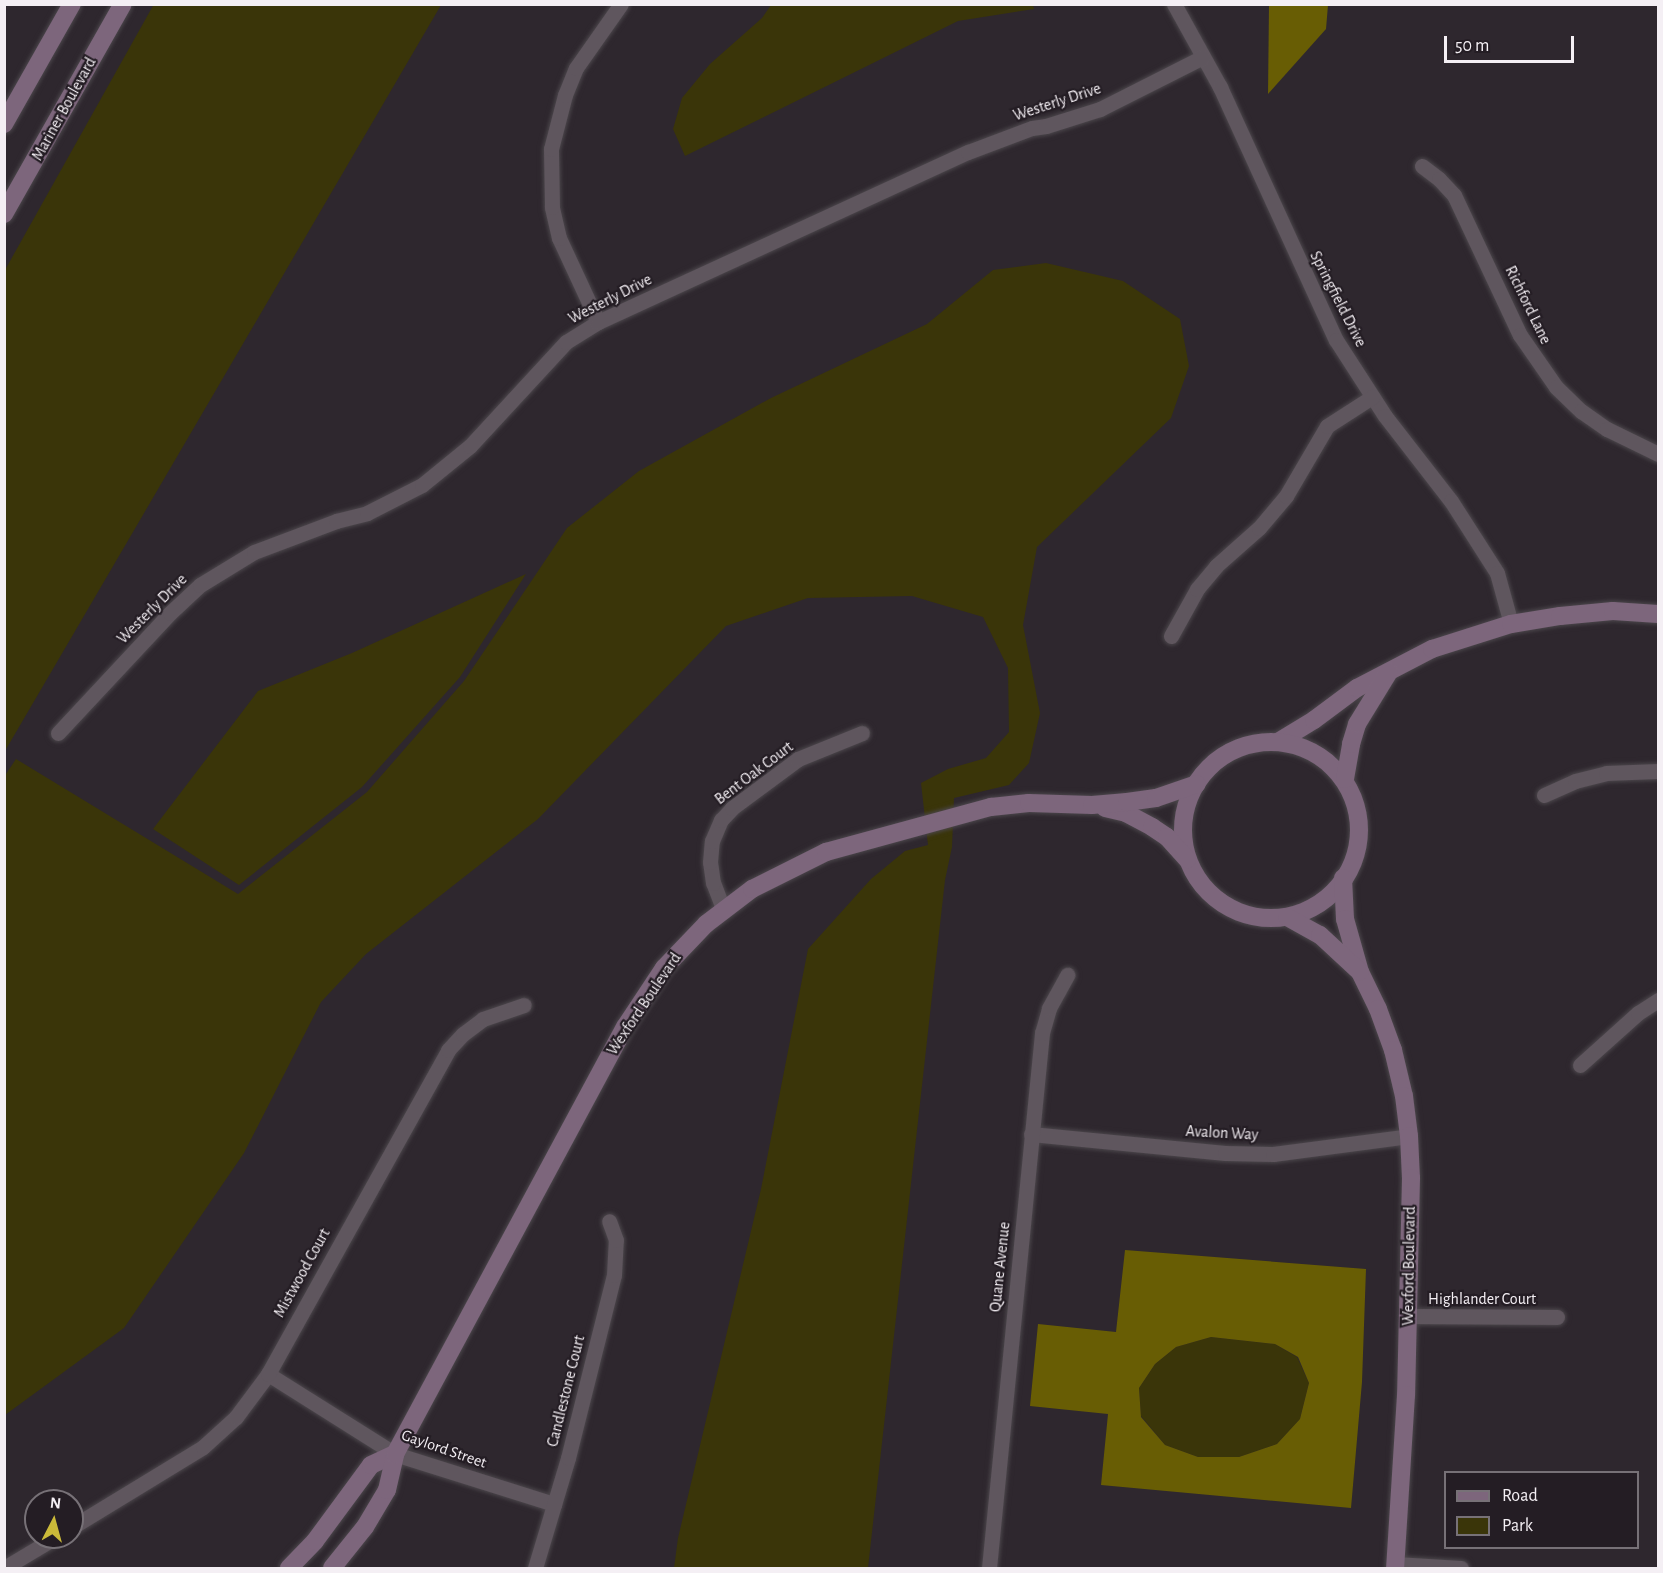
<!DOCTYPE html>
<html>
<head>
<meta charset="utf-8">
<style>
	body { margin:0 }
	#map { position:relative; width:1663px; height:1573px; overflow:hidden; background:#2e272e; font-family:"Alegreya Sans",sans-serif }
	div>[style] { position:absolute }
	.green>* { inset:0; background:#3a3509 }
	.forest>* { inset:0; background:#685d04 }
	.roads { filter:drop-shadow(0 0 2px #4b464b) drop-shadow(0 0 2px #4b464b) }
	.street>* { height:15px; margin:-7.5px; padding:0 7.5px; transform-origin:7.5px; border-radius:7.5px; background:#5f565e }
	.secondary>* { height:18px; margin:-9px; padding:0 9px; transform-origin:9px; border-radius:9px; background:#7d667c }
	.secondary>.ring { margin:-9px; padding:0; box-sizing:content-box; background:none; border:18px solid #7d667c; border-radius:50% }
	span { translate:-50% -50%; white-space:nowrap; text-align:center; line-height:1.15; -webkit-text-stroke:4.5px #241d24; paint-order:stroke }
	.street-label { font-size:16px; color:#f4eff4 }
	.frame { position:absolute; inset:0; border:6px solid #f4eff4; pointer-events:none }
	.legend { position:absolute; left:1444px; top:1471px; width:195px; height:78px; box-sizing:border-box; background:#241d24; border:2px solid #777177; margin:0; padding:8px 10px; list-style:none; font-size:18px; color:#f4eff4 }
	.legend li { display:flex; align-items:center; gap:12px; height:30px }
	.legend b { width:30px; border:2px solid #777177 }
	.north { position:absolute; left:24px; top:1489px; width:60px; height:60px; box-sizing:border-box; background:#241d24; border:2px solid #777177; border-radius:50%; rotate:6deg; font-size:16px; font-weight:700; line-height:24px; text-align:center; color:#f4eff4 }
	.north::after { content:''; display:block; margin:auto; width:21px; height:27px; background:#cbba39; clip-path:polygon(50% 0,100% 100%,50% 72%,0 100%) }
	.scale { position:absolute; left:1444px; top:36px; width:130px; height:27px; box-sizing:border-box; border:3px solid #f4eff4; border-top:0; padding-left:8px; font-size:18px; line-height:21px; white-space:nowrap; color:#f4eff4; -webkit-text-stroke:4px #241d24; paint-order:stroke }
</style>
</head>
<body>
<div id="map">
	<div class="green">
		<div style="clip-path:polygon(154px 4px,441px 5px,5px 751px,5px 270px)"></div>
		<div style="clip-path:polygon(1033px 5px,1034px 9px,958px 21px,685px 156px,673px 129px,682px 98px,710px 64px,762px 18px,771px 5px)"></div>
		<div style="clip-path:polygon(1046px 263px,1123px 281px,1180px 319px,1189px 366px,1171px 418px,1037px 547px,1023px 625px,1040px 713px,1029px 763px,1009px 785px,954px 798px,952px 847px,945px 880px,868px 1568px,674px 1568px,678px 1538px,761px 1189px,808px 949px,871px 879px,905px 851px,928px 845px,921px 783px,948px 769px,986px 758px,1009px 732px,1008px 668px,983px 617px,912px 596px,808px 598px,726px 626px,538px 819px,366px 954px,321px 1002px,244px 1153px,124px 1328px,5px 1415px,4px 777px,16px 759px,238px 894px,367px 792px,464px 681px,567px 528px,639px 471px,771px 398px,927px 324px,993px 270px)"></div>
		<div style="clip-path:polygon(526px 574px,460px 677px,362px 787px,239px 885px,153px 829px,258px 691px,352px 653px)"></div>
		<div style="clip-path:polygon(1211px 1337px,1275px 1344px,1297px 1357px,1309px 1383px,1300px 1419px,1277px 1444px,1239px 1457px,1198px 1457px,1165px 1445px,1141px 1416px,1139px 1388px,1155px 1364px,1176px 1347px)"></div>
	</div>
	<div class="forest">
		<div style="clip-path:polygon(1269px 5px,1328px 5px,1326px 29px,1268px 94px)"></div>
		<div style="clip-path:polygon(evenodd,1125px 1250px,1366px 1269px,1362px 1382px,1351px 1508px,1101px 1485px,1108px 1414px,1030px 1406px,1038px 1324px,1116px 1332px,1125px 1250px,1211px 1337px,1275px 1344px,1298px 1357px,1309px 1383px,1300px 1419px,1277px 1444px,1239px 1457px,1198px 1457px,1165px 1445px,1141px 1417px,1139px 1388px,1155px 1364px,1176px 1347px,1211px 1337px)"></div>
	</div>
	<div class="roads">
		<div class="street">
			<div style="left:1174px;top:4px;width:95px;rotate:61deg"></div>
			<div style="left:1220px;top:87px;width:278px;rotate:65.4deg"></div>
			<div style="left:1336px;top:340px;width:90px;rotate:57.2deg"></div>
			<div style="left:1385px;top:416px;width:108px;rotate:52.2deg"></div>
			<div style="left:1451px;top:501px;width:85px;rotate:57.4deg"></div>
			<div style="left:1497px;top:573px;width:53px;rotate:74.6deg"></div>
			<div style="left:1422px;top:166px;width:21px;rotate:37deg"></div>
			<div style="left:1439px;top:179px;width:22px;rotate:47deg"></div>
			<div style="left:1454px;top:195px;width:155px;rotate:64.8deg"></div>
			<div style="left:1520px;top:335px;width:63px;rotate:55.3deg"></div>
			<div style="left:1556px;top:387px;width:35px;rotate:44deg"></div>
			<div style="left:1581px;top:411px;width:32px;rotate:35deg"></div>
			<div style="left:1607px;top:429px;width:57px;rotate:26.1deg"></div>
			<div style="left:598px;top:322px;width:93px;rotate:-114.9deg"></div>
			<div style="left:559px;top:238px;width:32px;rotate:-103deg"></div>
			<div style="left:552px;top:207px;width:58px;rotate:-91deg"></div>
			<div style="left:551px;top:149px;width:56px;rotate:-75.5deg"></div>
			<div style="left:565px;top:95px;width:29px;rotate:-68deg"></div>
			<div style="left:576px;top:68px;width:78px;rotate:-54.9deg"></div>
			<div style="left:1171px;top:636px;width:54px;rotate:-61deg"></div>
			<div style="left:1197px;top:589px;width:30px;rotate:-50deg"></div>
			<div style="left:1216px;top:566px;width:57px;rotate:-41.5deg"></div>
			<div style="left:1259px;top:528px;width:42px;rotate:-49.8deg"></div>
			<div style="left:1286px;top:496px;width:81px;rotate:-59.6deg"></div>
			<div style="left:1327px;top:426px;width:54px;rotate:-32.8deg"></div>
			<div style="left:58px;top:733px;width:164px;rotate:-47deg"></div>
			<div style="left:170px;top:613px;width:41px;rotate:-43deg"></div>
			<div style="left:200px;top:585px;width:63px;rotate:-31.4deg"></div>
			<div style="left:254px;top:552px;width:88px;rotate:-20.7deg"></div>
			<div style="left:336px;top:521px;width:32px;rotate:-14deg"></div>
			<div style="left:367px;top:513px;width:62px;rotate:-27deg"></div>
			<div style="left:422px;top:485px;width:62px;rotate:-39.1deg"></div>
			<div style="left:470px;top:446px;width:142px;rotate:-47.3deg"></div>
			<div style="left:566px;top:342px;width:38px;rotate:-32deg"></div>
			<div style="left:598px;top:322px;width:407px;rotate:-24.7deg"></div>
			<div style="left:968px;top:152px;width:68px;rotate:-20.6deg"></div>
			<div style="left:1032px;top:128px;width:14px;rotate:-8deg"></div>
			<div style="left:1046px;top:126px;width:57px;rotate:-17.5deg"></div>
			<div style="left:1100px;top:109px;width:115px;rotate:-26.8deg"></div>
			<div style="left:1544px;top:795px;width:34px;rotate:-24deg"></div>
			<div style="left:1575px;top:781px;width:32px;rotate:-14deg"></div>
			<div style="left:1606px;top:773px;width:52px;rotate:-2.2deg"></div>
			<div style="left:724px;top:911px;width:30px;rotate:-111deg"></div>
			<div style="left:713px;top:883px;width:21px;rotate:-98deg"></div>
			<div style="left:710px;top:862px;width:21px;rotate:-85deg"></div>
			<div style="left:712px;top:841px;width:23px;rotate:-67deg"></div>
			<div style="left:721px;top:820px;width:16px;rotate:-47deg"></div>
			<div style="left:732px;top:808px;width:82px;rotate:-36.6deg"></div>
			<div style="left:798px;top:759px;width:69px;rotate:-22.1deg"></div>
			<div style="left:1580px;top:1065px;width:78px;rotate:-41.9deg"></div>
			<div style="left:1638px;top:1013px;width:24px;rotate:-33deg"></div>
			<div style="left:1031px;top:1134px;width:195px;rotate:5.6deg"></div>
			<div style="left:1225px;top:1153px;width:48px;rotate:1.2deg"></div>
			<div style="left:1273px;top:1154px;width:137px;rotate:-7.5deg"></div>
			<div style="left:1408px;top:1316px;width:149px;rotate:0.4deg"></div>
			<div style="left:268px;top:1374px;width:150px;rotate:32.2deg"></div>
			<div style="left:395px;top:1454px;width:167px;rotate:17.5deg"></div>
			<div style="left:72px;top:1527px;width:153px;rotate:-31.4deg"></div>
			<div style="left:203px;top:1447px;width:45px;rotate:-42.3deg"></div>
			<div style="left:236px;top:1417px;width:54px;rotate:-53.3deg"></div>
			<div style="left:268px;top:1374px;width:371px;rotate:-60.9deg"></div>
			<div style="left:448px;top:1050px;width:22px;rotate:-47deg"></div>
			<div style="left:463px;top:1034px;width:25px;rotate:-37deg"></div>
			<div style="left:483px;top:1019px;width:43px;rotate:-18.9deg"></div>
			<div style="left:1395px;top:1564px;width:66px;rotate:3.5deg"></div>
			<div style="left:4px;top:1568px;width:61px;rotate:-30.8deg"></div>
			<div style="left:535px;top:1568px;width:115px;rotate:-73.3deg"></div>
			<div style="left:568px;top:1458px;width:189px;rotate:-75.9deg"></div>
			<div style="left:614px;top:1275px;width:35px;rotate:-87deg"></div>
			<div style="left:616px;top:1240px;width:20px;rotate:-110deg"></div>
			<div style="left:989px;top:1568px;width:538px;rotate:-84.34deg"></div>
			<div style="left:1042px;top:1033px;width:26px;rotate:-74deg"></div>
			<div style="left:1049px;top:1008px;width:38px;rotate:-61deg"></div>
		</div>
		<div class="secondary">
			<div style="left:4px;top:124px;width:138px;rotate:-60.5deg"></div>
			<div style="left:4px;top:214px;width:241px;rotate:-60.5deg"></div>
			<div style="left:1278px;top:742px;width:42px;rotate:-31.4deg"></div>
			<div style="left:1314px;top:720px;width:54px;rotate:-36.7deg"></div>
			<div style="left:1357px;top:688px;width:85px;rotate:-27.5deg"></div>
			<div style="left:1432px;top:649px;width:83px;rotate:-17.6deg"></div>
			<div style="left:1511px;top:624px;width:50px;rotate:-9.3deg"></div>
			<div style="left:1560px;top:616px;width:53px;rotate:-5.4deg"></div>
			<div style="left:1613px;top:611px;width:45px;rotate:3.8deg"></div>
			<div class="ring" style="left:1183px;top:742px;width:158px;height:158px"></div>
			<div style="left:1345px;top:779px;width:36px;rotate:-80deg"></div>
			<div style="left:1351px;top:744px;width:21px;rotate:-73deg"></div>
			<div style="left:1357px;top:724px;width:61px;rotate:-58.4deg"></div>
			<div style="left:1105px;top:808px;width:22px;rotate:13deg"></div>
			<div style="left:1126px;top:813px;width:30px;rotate:28deg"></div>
			<div style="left:1152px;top:827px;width:18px;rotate:34deg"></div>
			<div style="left:1167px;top:837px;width:30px;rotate:48deg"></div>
			<div style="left:1343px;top:878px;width:41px;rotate:87.2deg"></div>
			<div style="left:1345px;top:919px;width:55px;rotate:74.2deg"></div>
			<div style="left:1360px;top:972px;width:41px;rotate:64.1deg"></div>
			<div style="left:1378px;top:1009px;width:44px;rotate:69.9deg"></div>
			<div style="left:1393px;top:1050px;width:47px;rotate:76.6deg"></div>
			<div style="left:1404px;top:1096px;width:40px;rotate:82.9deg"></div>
			<div style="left:1409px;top:1136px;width:42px;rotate:87.3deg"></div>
			<div style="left:1411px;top:1178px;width:217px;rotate:91.3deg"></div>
			<div style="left:1406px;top:1395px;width:173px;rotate:93.6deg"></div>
			<div style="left:1287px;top:917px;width:38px;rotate:29deg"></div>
			<div style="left:1320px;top:935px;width:54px;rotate:42.8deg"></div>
			<div style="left:289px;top:1568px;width:37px;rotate:-46deg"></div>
			<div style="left:315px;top:1541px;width:94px;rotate:-53.6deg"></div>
			<div style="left:371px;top:1465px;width:26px;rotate:-25deg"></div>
			<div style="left:332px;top:1568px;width:53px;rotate:-51.2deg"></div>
			<div style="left:365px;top:1527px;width:43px;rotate:-59.3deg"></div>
			<div style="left:387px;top:1490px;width:37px;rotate:-77deg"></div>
			<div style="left:395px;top:1454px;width:485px;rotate:-61.7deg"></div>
			<div style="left:625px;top:1027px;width:71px;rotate:-56.5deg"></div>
			<div style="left:664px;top:968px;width:61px;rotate:-46.3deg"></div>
			<div style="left:706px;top:924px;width:58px;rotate:-37.3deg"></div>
			<div style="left:752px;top:889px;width:83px;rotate:-26.6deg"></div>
			<div style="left:826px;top:852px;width:171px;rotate:-15.3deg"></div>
			<div style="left:991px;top:807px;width:38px;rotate:-6deg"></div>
			<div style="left:1029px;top:803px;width:63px;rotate:1.8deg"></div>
			<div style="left:1092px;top:805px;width:35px;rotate:-5deg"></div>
			<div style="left:1127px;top:802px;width:29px;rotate:-8deg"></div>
			<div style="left:1156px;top:798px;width:43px;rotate:-18.9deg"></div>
		</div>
	</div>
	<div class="street-label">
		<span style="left:1057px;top:102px;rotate:-18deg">Westerly Drive</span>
		<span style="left:64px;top:109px;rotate:-61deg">Mariner Boulevard</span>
		<span style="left:610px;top:299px;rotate:-27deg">Westerly Drive</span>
		<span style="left:1338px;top:299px;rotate:63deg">Springfield Drive</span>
		<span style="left:1528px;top:305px;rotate:64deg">Richford Lane</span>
		<span style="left:152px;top:609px;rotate:-45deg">Westerly Drive</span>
		<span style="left:754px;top:773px;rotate:-37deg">Bent Oak Court</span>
		<span style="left:644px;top:1004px;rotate:-56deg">Wexford Boulevard</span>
		<span style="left:1222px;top:1133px;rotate:3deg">Avalon Way</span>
		<span style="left:1409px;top:1266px;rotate:-89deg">Wexford Boulevard</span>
		<span style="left:1000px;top:1267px;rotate:-84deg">Quane Avenue</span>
		<span style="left:302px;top:1273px;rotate:-61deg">Mistwood Court</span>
		<span style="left:1482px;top:1299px">Highlander Court</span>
		<span style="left:566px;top:1391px;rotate:-76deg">Candlestone Court</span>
		<span style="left:444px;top:1449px;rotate:19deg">Gaylord Street</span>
	</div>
	<div class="frame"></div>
	<ul class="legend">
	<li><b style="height:8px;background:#7d667c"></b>Road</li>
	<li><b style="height:16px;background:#3a3509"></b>Park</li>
	</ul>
	<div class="north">N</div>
	<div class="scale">50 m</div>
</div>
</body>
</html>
